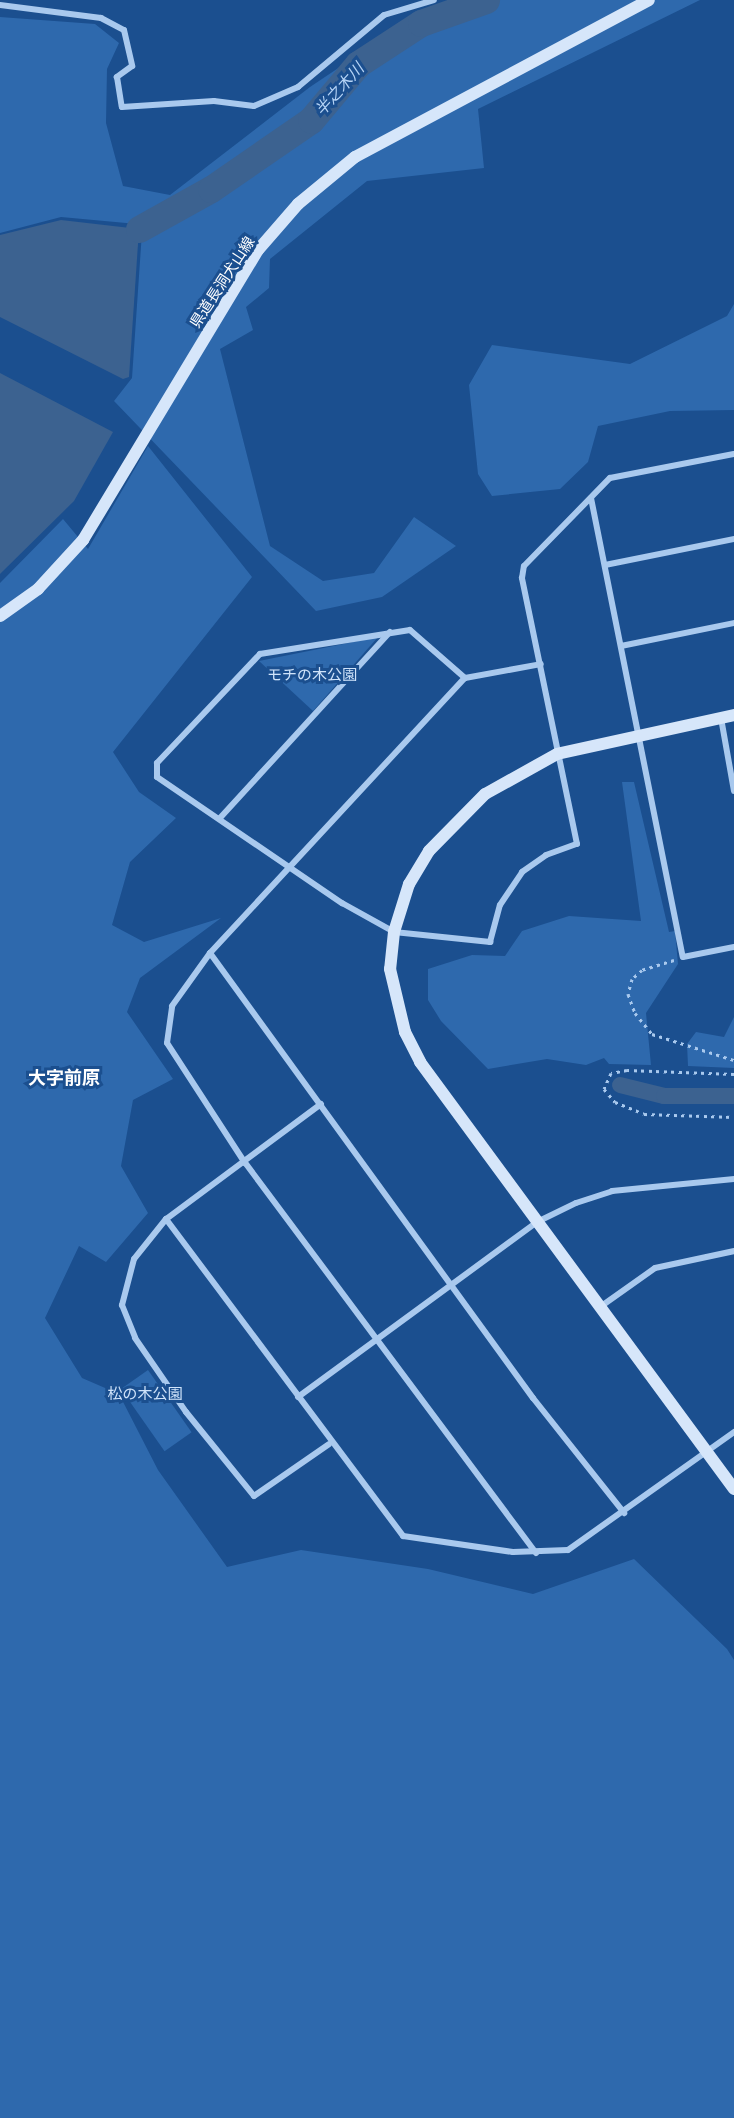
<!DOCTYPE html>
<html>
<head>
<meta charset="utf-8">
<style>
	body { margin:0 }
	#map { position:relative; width:734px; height:2118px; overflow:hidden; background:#1b4f8f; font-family:"IBM Plex Sans","Noto Sans JP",sans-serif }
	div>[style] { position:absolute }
	.green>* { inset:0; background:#2e69ad; transform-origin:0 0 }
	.water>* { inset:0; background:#3c6290 }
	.canal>* { height:16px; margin:-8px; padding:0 8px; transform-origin:8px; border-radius:8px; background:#3c6290 }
	.river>* { height:27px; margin:-13.5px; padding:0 13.5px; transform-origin:13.5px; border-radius:13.5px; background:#3c6290 }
	.path>* { height:3px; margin-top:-1.5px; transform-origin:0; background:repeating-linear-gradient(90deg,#a9c9ee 0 3px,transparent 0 7.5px) }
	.street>* { height:6px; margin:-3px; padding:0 3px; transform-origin:3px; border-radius:3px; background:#a9c9ee }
	.secondary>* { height:12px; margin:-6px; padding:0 6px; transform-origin:6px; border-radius:6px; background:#d6e6fa }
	span { translate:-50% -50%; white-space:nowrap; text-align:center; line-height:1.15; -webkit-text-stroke:6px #1b4f8f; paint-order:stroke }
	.street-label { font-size:15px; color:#fff }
	.park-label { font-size:15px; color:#cfe3fa }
	.water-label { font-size:16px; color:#b5d3f5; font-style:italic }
	.quarter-label { font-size:18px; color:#fff; font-weight:700 }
</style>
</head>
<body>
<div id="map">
	<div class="green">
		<div style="clip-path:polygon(463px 0,700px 0,478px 109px,484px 168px,367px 181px,270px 259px,269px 288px,246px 307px,253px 330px,220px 349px,270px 546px,323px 581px,374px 573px,414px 517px,456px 546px,382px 597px,316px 611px,114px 401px,132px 378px,142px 232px,137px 224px,61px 217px,0 233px,0 17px,95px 24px,119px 43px,107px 69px,106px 123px,123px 186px,170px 195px,310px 87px,407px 22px)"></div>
		<div style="clip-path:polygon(734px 304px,734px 410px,670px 411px,598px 426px,588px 462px,560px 489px,492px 496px,478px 474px,469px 385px,492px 345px,630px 364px,727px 316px)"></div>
		<div style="clip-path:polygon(148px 446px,252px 577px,113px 752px,139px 792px,176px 818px,130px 862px,112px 925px,144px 942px,221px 918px,140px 978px,127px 1012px,173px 1079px,133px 1100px,121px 1166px,148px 1213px,106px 1262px,79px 1246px,45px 1318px,82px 1378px,119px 1394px,158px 1470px,227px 1567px,301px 1550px,428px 1569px,533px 1594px,634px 1559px,727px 1649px,734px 1660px,734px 2118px,0 2118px,0 583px,63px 519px,88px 549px)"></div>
		<div style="clip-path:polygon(378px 637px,313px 711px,259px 661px)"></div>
		<div style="clip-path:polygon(622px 782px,634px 782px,669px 932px,675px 931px,678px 964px,646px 1013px,651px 1065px,609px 1064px,604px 1058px,586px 1065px,547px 1059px,488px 1069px,441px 1021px,428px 1000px,428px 969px,472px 955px,505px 956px,522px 931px,569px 916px,641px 921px)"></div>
		<div style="clip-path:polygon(734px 1017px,734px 1068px,688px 1066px,687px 1044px,696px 1032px,724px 1037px)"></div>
		<div style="left:148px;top:1370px;width:76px;height:33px;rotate:55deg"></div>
	</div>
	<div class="water">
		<div style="clip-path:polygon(61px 220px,139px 229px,129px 377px,123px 379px,0 317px,0 235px)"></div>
		<div style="clip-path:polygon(0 373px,113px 432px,74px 501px,0 574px)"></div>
	</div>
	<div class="canal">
		<div style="left:620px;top:1085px;width:45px;rotate:14deg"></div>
		<div style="left:664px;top:1096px;width:70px"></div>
	</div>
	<div class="river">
		<div style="left:139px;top:229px;width:82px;rotate:-29.1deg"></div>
		<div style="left:211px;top:189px;width:121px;rotate:-34.6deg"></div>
		<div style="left:311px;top:120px;width:73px;rotate:-50deg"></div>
		<div style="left:358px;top:64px;width:75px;rotate:-33.1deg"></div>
		<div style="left:421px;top:23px;width:69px;rotate:-19.5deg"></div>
	</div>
	<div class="path">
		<div style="left:674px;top:960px;width:34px;rotate:163deg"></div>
		<div style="left:642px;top:970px;width:13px;rotate:138deg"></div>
		<div style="left:632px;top:979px;width:16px;rotate:105deg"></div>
		<div style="left:628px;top:994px;width:20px;rotate:70deg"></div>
		<div style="left:635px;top:1013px;width:27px;rotate:51deg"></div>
		<div style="left:652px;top:1034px;width:86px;rotate:17.6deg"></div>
		<div style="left:734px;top:1074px;width:107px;rotate:-177.9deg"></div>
		<div style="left:627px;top:1070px;width:16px;rotate:169deg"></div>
		<div style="left:611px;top:1073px;width:17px;rotate:114deg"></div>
		<div style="left:604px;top:1089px;width:17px;rotate:50deg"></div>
		<div style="left:615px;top:1102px;width:31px;rotate:22deg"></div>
		<div style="left:644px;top:1114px;width:90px;rotate:1.9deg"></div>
	</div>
	<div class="street">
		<div style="left:0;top:5px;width:102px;rotate:7.3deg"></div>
		<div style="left:101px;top:18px;width:26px;rotate:28deg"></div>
		<div style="left:124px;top:30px;width:37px;rotate:77deg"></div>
		<div style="left:132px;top:66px;width:19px;rotate:144deg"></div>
		<div style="left:117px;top:77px;width:30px;rotate:81deg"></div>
		<div style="left:122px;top:107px;width:92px;rotate:-3.7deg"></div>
		<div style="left:214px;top:101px;width:40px;rotate:7.1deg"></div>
		<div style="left:254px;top:106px;width:48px;rotate:-23.4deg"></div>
		<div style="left:298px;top:87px;width:112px;rotate:-39.9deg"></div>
		<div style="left:384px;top:15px;width:52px;rotate:-16.7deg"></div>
		<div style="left:591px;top:498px;width:468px;rotate:78.7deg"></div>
		<div style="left:683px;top:957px;width:52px;rotate:-11.1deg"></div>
		<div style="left:605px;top:565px;width:132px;rotate:-11.4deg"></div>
		<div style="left:621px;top:646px;width:115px;rotate:-11.5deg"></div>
		<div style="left:465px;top:678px;width:73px;rotate:-138.9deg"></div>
		<div style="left:410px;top:630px;width:152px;rotate:170.9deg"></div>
		<div style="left:260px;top:654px;width:150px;rotate:133.4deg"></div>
		<div style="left:157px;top:763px;width:14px;rotate:90deg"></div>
		<div style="left:157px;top:777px;width:224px;rotate:34.3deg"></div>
		<div style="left:342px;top:903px;width:60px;rotate:29.1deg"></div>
		<div style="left:394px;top:932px;width:97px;rotate:5.9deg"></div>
		<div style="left:490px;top:942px;width:38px;rotate:-75deg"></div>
		<div style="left:500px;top:905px;width:40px;rotate:-56deg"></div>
		<div style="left:522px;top:872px;width:29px;rotate:-35deg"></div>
		<div style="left:546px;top:855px;width:33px;rotate:-20deg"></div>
		<div style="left:577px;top:844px;width:272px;rotate:-101.7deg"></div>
		<div style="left:522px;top:578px;width:12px;rotate:-81deg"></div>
		<div style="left:524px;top:566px;width:123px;rotate:-45.7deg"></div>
		<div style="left:610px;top:478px;width:126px;rotate:-11deg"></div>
		<div style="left:721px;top:718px;width:74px;rotate:79.9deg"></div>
		<div style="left:220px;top:818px;width:252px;rotate:-47.6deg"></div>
		<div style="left:210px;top:953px;width:550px;rotate:54.03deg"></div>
		<div style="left:533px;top:1398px;width:147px;rotate:51.6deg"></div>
		<div style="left:321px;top:1104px;width:193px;rotate:143.4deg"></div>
		<div style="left:166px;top:1219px;width:396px;rotate:53.2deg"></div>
		<div style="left:403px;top:1536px;width:111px;rotate:8.3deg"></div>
		<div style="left:513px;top:1552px;width:55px;rotate:-2.1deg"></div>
		<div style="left:568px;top:1550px;width:204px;rotate:-35.4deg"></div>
		<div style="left:166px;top:1219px;width:51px;rotate:128.7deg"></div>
		<div style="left:134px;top:1259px;width:48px;rotate:104.6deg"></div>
		<div style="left:122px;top:1305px;width:35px;rotate:68deg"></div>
		<div style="left:135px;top:1338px;width:90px;rotate:55.4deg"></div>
		<div style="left:186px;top:1412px;width:108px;rotate:51deg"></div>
		<div style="left:254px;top:1496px;width:91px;rotate:-34.7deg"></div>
		<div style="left:600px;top:1307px;width:67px;rotate:-35.3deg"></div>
		<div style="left:655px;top:1268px;width:81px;rotate:-12.1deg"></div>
		<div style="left:298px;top:1397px;width:296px;rotate:-36.2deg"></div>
		<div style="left:537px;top:1222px;width:43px;rotate:-26deg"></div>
		<div style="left:576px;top:1203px;width:38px;rotate:-18deg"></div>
		<div style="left:612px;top:1191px;width:123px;rotate:-5.6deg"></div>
		<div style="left:536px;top:1553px;width:487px;rotate:-126.7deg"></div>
		<div style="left:245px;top:1163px;width:143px;rotate:-123deg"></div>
		<div style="left:167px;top:1043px;width:37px;rotate:-82deg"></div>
		<div style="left:172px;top:1006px;width:65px;rotate:-54.4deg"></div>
		<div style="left:210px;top:953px;width:375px;rotate:-47.2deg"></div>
		<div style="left:465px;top:678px;width:77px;rotate:-10.4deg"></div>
	</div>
	<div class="secondary">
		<div style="left:0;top:616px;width:47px;rotate:-35.4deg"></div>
		<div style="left:38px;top:589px;width:67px;rotate:-47.4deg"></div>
		<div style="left:83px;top:540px;width:339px;rotate:-58.9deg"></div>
		<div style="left:258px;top:250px;width:61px;rotate:-49deg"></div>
		<div style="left:298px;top:204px;width:74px;rotate:-39.5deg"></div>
		<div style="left:355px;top:157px;width:333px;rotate:-28.1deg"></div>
		<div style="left:734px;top:715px;width:181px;rotate:167.6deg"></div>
		<div style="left:557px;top:754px;width:82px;rotate:150.9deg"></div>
		<div style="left:485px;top:794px;width:80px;rotate:134.5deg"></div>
		<div style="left:429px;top:851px;width:39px;rotate:121deg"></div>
		<div style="left:409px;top:884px;width:50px;rotate:107.4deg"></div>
		<div style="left:394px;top:932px;width:37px;rotate:96deg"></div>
		<div style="left:390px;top:969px;width:65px;rotate:76.6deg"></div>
		<div style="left:405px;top:1032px;width:34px;rotate:63deg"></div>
		<div style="left:420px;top:1062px;width:530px;rotate:53.67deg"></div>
	</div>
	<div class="street-label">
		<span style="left:222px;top:282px;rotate:-57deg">県道長洞犬山線</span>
	</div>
	<div class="park-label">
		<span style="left:312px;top:675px">モチの木公園</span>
		<span style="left:145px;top:1394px">松の木公園</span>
	</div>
	<div class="water-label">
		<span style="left:339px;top:89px;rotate:-48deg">半之木川</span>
	</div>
	<div class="quarter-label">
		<span style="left:64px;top:1078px">大字前原</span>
	</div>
</div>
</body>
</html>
